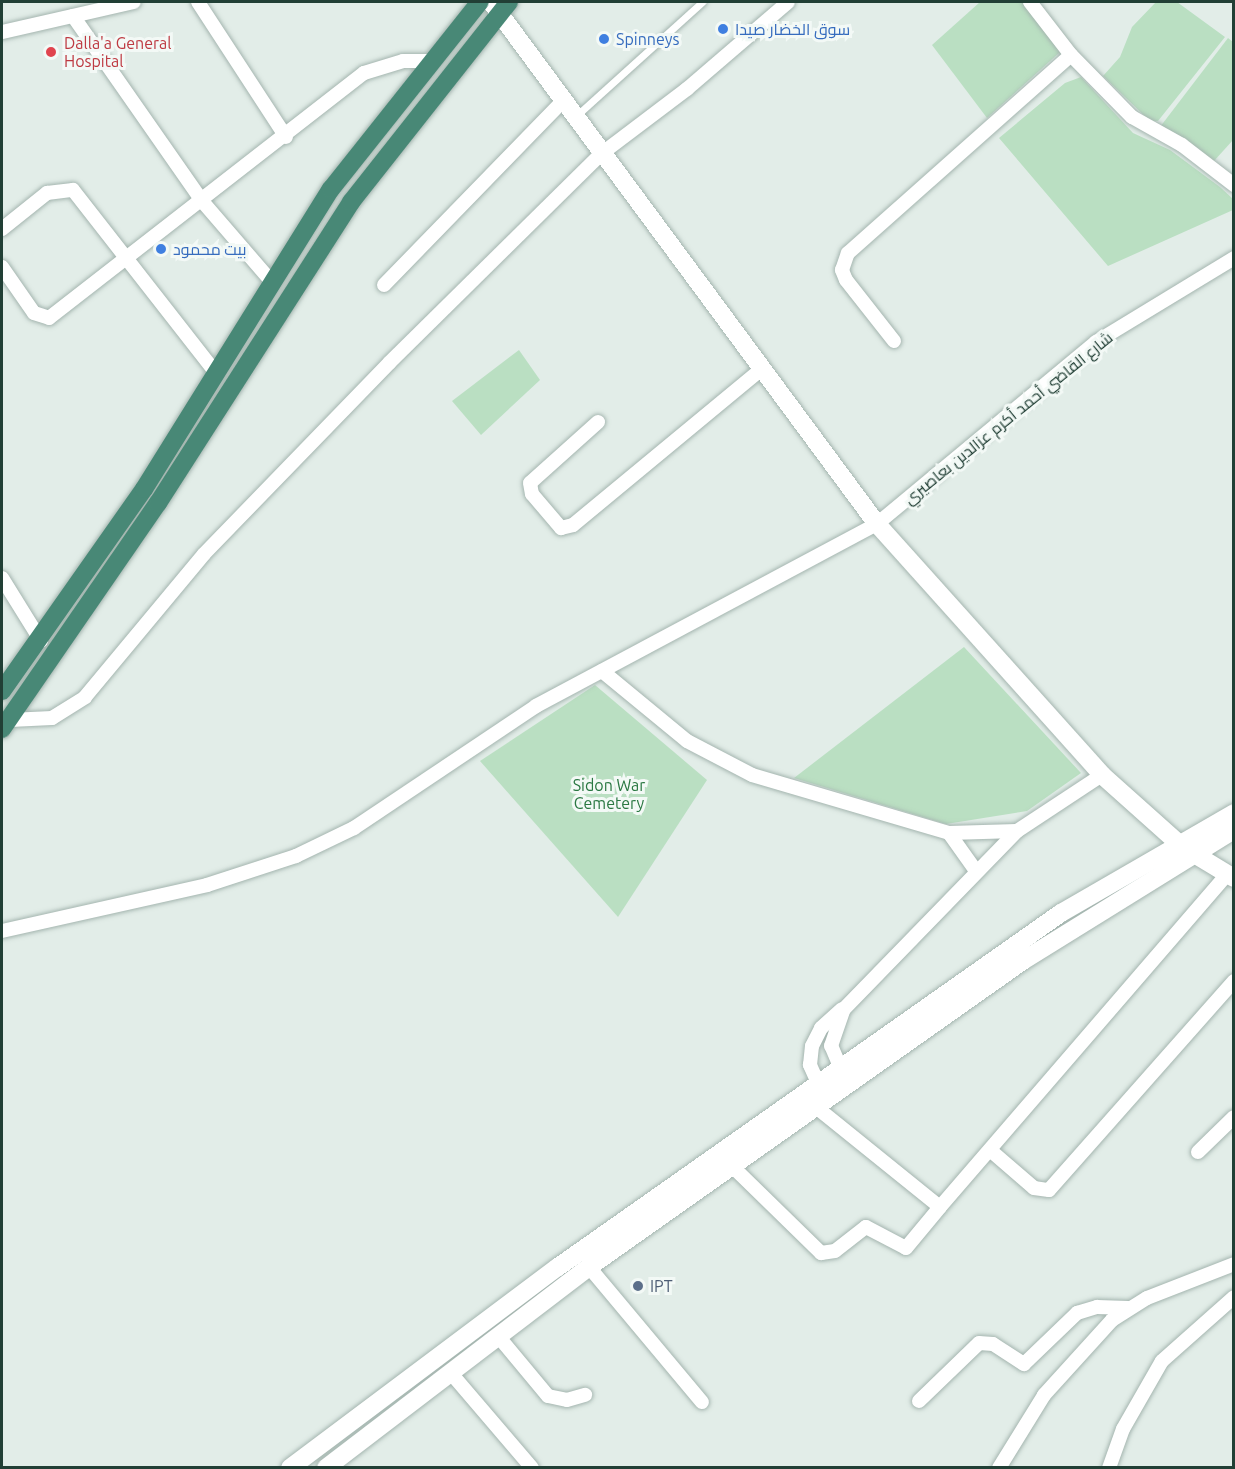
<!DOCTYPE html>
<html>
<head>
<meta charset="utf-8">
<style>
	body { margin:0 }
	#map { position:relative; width:1235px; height:1469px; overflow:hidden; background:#e2ede8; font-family:Ubuntu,Cairo,sans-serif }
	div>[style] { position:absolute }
	.green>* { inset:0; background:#badfc2 }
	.roads { filter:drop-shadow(0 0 2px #a4b5af) drop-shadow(0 0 2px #a4b5af) }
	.service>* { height:7px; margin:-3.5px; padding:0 3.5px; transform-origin:3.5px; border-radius:3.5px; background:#fff }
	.minor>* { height:14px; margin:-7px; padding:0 7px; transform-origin:7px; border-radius:7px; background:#fff }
	.tertiary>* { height:18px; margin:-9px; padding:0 9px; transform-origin:9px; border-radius:9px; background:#fff }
	.secondary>* { height:18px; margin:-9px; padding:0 9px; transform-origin:9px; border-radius:9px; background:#fff }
	.trunk>* { height:18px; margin:-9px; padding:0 9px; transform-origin:9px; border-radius:9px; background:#488876 }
	.dots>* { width:16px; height:16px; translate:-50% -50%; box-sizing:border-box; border:3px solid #f3f9f6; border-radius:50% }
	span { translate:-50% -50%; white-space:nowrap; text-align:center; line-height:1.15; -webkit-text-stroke:6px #f3f9f6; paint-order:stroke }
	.shop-label { font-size:16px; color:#366cbe }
	.left { translate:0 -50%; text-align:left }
	.health-label { font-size:16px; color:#be3a42 }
	.street-label { font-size:16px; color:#213f35 }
	.park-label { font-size:16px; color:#2a7842 }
	.service-label { font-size:16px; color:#4e5e75 }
	.frame { position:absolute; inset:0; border:3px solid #213f35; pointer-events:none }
</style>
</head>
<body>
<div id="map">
	<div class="green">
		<div style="clip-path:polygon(980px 2px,1022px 2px,1060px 52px,987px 118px,932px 45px)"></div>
		<div style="clip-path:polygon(1156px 2px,1177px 2px,1225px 37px,1158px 121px,1150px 121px,1103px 76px,1120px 57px,1132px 27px)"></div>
		<div style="clip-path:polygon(1228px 38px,1233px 42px,1233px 140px,1214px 161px,1160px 127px)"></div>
		<div style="clip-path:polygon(1081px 77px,1133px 133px,1170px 150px,1220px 187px,1233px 199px,1233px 210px,1108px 266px,999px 138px,1065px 83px)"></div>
		<div style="clip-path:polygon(519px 350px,540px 380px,481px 435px,452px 401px)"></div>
		<div style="clip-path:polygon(964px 647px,1081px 773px,1027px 811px,946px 824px,794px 778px)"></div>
		<div style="clip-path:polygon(595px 685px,707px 780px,618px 917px,480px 761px)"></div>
	</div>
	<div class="roads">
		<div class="service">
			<div style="left:577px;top:115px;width:169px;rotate:-42.1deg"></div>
		</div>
		<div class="minor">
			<div style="left:198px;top:2px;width:161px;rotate:56.9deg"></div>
			<div style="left:1030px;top:2px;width:67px;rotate:52.3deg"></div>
			<div style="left:1071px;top:55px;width:87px;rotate:45.5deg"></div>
			<div style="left:1132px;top:117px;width:57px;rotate:29.2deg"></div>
			<div style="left:1182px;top:145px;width:66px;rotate:37.6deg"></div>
			<div style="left:73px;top:16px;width:226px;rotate:55.1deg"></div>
			<div style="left:202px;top:201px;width:106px;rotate:49.2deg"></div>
			<div style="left:2px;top:32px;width:135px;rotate:-12.8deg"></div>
			<div style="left:2px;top:229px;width:58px;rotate:-38.7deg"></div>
			<div style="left:47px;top:193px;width:26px;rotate:-7deg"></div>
			<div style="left:73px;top:190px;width:231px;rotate:52deg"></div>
			<div style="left:2px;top:267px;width:56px;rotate:55.2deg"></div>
			<div style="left:34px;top:313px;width:16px;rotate:18deg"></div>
			<div style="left:49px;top:318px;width:399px;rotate:-37.9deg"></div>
			<div style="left:364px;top:73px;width:41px;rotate:-17.1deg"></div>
			<div style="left:403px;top:61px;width:30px"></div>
			<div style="left:384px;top:285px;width:255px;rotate:-45.8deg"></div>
			<div style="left:894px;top:341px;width:78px;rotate:-128.2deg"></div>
			<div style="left:846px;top:280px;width:11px;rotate:-112deg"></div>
			<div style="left:842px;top:270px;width:18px;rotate:-71deg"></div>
			<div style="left:848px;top:253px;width:298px;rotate:-41.6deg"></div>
			<div style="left:598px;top:422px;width:91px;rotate:138.1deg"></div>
			<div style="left:530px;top:483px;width:11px;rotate:80deg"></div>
			<div style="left:532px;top:494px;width:45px;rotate:49.5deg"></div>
			<div style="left:561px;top:528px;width:12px;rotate:-14deg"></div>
			<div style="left:573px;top:525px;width:241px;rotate:-39.6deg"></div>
			<div style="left:2px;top:578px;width:74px;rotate:58.2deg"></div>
			<div style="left:602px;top:671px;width:110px;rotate:39.5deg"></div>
			<div style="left:687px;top:741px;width:73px;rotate:27.6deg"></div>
			<div style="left:752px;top:775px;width:205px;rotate:16.4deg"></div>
			<div style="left:949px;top:833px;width:68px;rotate:-1.7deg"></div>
			<div style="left:10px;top:720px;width:42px;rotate:-2.7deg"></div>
			<div style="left:52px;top:718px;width:39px;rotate:-32deg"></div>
			<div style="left:85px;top:697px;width:186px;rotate:-50.2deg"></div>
			<div style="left:204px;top:554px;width:267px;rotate:-45.9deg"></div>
			<div style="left:390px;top:362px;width:296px;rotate:-44.6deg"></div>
			<div style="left:601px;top:154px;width:108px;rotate:-37.1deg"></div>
			<div style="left:687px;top:89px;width:133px;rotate:-40.7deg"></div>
			<div style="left:949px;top:833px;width:47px;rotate:54.6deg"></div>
			<div style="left:2px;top:931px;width:210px;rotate:-12.6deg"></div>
			<div style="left:207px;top:885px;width:94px;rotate:-18deg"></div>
			<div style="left:296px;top:856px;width:64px;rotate:-25.8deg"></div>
			<div style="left:354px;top:828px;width:219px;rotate:-33.8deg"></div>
			<div style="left:536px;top:706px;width:387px;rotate:-28.1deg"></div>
			<div style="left:877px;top:524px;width:285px;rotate:-39.7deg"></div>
			<div style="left:1096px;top:342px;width:162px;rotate:-31.3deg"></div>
			<div style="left:844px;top:1076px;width:33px;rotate:-113deg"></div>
			<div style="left:831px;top:1046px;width:39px;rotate:-71deg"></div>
			<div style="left:844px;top:1009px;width:248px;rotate:-45.8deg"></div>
			<div style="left:1017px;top:831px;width:102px;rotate:-33.4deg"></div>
			<div style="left:822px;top:1092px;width:30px;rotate:-114deg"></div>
			<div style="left:810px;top:1065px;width:19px;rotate:-84deg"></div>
			<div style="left:812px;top:1046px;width:20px;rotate:-63deg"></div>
			<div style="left:821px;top:1028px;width:28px;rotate:-42deg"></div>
			<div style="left:816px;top:1107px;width:159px;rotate:38.9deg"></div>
			<div style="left:940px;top:1207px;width:439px;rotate:-49.2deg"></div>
			<div style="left:990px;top:1150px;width:58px;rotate:40.8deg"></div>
			<div style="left:1034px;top:1188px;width:15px;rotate:8deg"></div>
			<div style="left:1049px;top:1190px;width:279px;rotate:-48.5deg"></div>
			<div style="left:1198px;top:1152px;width:50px;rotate:-44.2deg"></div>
			<div style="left:734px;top:1168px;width:122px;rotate:44.3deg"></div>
			<div style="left:821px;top:1253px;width:14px;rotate:-8deg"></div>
			<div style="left:835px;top:1251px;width:39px;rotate:-38deg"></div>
			<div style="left:866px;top:1227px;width:45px;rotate:27.7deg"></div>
			<div style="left:906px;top:1248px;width:53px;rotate:-50.3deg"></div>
			<div style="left:589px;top:1267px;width:176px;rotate:50.1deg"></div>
			<div style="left:498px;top:1336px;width:78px;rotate:50.2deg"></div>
			<div style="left:548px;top:1396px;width:19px;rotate:12deg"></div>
			<div style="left:567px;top:1400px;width:19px;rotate:-16deg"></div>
			<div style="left:450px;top:1372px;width:126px;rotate:49.5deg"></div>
			<div style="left:919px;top:1401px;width:83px;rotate:-44deg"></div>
			<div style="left:979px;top:1343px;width:14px;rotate:4deg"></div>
			<div style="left:993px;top:1344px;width:37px;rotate:33deg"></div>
			<div style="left:1024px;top:1364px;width:74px;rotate:-43.9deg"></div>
			<div style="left:1077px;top:1313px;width:21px;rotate:-17deg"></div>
			<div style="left:1097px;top:1307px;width:31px;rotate:2deg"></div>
			<div style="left:999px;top:1468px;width:86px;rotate:-58.3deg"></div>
			<div style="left:1044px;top:1395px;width:101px;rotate:-47.8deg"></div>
			<div style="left:1112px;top:1320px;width:41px;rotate:-32.2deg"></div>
			<div style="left:1147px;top:1298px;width:93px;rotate:-21.3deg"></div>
			<div style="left:1109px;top:1468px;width:41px;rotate:-70.3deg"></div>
			<div style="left:1123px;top:1429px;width:78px;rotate:-60.2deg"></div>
			<div style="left:1162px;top:1361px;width:96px;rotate:-41.6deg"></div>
		</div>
		<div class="tertiary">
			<div style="left:491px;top:2px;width:649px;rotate:53.52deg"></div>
			<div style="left:877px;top:524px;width:337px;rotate:48.1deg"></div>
			<div style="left:1102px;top:775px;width:101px;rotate:41.8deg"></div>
			<div style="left:1191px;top:852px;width:50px;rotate:31.2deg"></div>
		</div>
		<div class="secondary">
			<div style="left:290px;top:1468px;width:335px;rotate:-36.9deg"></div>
			<div style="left:558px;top:1267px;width:615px;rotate:-35.14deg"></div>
			<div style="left:1061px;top:913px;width:200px;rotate:-30deg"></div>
			<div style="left:326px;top:1468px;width:331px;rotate:-37.4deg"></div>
			<div style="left:589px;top:1267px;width:532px;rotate:-35.21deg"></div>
			<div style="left:1024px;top:960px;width:247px;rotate:-31.8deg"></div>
		</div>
		<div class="trunk">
			<div style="left:2px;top:691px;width:247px;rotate:-54.9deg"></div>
			<div style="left:144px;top:489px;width:354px;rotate:-58.1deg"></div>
			<div style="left:331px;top:189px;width:239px;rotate:-51.5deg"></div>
			<div style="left:2px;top:729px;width:275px;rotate:-55.4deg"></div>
			<div style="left:158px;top:503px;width:358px;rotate:-57.3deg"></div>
			<div style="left:351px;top:202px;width:255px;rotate:-51.7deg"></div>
		</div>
	</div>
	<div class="dots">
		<div style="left:723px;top:29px;background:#3f7fe0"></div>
		<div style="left:604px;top:39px;background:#3f7fe0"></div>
		<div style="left:51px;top:52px;background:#e0444e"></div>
		<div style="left:161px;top:249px;background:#3f7fe0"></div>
		<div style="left:638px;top:1286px;background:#5c6f8a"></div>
	</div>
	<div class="shop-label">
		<span class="left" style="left:735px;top:29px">سوق الخضار صيدا</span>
		<span class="left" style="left:616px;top:39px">Spinneys</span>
		<span class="left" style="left:173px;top:249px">بيت محمود</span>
	</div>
	<div class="health-label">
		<span class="left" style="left:64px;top:52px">Dalla'a General<br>Hospital</span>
	</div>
	<div class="street-label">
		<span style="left:1008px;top:418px;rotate:-39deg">شارع القاضي أحمد أكرم عزالدين بعاصيري</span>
	</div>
	<div class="park-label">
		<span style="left:609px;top:794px">Sidon War<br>Cemetery</span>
	</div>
	<div class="service-label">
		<span class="left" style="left:650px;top:1286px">IPT</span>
	</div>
	<div class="frame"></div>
</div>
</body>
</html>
